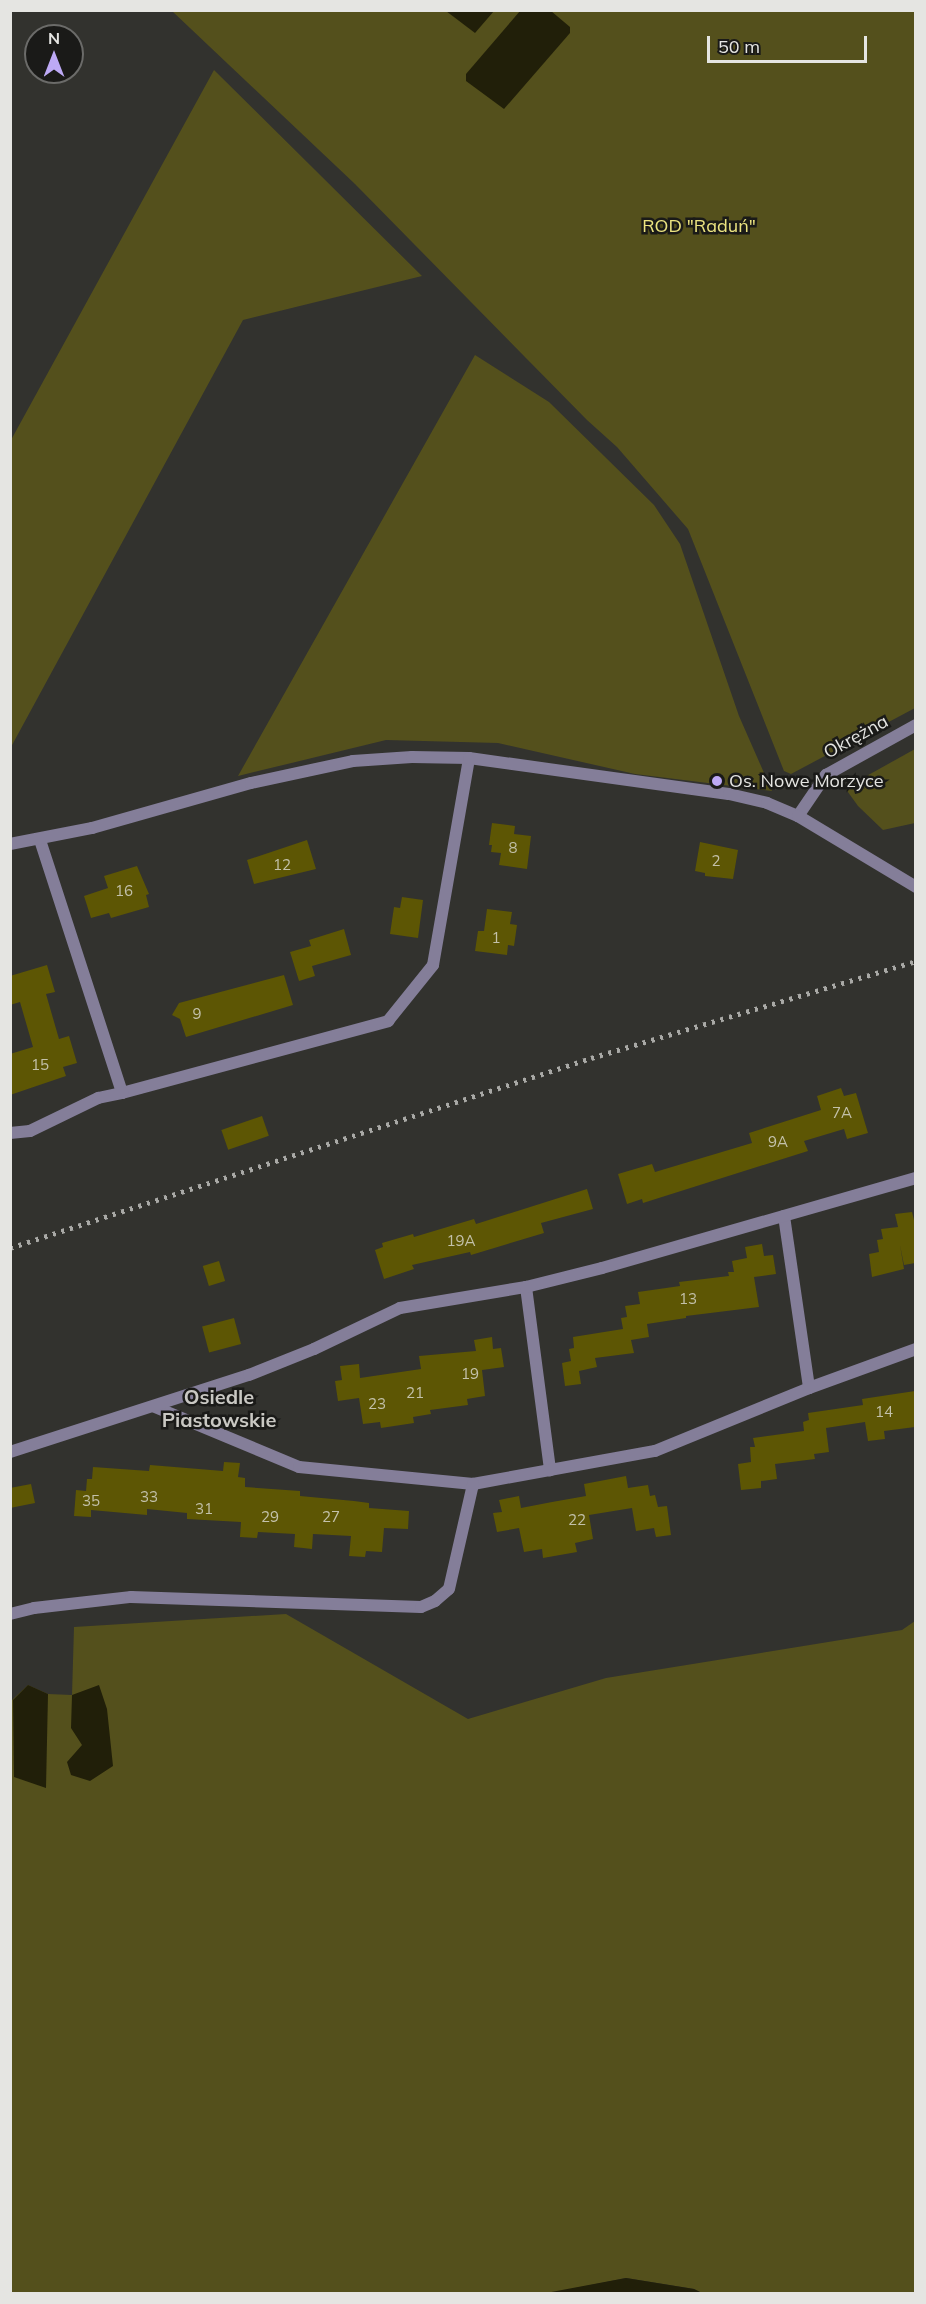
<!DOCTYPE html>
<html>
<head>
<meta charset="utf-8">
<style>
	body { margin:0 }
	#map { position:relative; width:926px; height:2304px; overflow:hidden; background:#32322e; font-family:Mulish,sans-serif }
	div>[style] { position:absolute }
	.green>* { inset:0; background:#54501c }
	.water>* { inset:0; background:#211f09 }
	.building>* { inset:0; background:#5d5604; transform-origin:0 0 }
	.street>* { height:12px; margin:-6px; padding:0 6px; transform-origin:6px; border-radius:6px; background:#847e99 }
	.rail>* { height:4.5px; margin-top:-2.25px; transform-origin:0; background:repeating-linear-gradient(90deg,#a9a9a6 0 3px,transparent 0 9px) }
	.dots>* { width:16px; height:16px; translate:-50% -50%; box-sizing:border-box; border:3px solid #1a1a18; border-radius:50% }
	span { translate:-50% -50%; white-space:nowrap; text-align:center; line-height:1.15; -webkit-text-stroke:5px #1a1a18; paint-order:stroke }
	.number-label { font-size:15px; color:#c3c1aa }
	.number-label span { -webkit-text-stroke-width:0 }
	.park-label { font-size:18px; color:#ece480 }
	.street-label { font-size:18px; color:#e5e5e2 }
	.poi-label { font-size:18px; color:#e5e5e2 }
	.left { translate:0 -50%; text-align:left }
	.neighbourhood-label { font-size:20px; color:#c9c8c3; font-weight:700 }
	.frame { position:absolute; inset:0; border:12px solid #e5e5e2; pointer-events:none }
	.north { position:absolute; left:24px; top:24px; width:60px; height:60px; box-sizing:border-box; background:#1a1a18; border:2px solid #6b6b69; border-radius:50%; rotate:0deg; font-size:16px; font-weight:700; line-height:24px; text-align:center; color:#e5e5e2 }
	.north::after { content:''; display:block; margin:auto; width:21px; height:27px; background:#bda9f5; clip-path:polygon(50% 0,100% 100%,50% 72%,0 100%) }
	.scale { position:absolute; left:707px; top:36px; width:160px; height:27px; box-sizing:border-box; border:3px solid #e5e5e2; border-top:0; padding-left:8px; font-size:18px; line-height:21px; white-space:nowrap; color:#e5e5e2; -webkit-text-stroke:4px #1a1a18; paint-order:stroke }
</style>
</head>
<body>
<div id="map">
	<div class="green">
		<div style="clip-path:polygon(172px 11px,915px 11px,915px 708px,791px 774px,784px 771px,688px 529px,617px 447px,587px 420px,355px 184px)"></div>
		<div style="clip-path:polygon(214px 70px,422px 276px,243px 320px,11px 747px,11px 440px)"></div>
		<div style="clip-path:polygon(475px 355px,549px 402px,654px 505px,680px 544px,739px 716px,772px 791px,635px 774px,498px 743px,386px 740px,238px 776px)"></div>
		<div style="clip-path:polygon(915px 749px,915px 823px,883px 830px,858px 806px,845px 788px)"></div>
		<div style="clip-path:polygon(286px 1614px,468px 1719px,606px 1678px,902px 1630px,915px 1621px,915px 2293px,702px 2293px,694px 2289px,626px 2278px,546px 2294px,11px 2294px,11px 1701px,28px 1685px,48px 1694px,72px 1695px,74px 1627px)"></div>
	</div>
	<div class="water">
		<div style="clip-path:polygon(446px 11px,494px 10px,494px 11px,475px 33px)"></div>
		<div style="clip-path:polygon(520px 11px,551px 11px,570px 27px,570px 33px,504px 109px,466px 81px,466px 74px)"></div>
		<div style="clip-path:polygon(28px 1685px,48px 1694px,46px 1788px,14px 1777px,13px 1700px)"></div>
		<div style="clip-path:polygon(99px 1685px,107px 1709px,113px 1766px,90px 1781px,71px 1775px,67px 1762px,82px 1745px,71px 1728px,72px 1695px)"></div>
		<div style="clip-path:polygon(626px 2278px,694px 2289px,702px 2293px,546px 2293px)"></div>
	</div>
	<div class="building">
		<div style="clip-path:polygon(492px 823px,515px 826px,514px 834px,531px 836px,527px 869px,499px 865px,501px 853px,491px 852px,492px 845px,489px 845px)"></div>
		<div style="clip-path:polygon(307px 840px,316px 869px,254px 884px,247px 860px)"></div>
		<div style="clip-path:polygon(700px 842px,738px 850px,733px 879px,705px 876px,705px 873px,695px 871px)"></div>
		<div style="clip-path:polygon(137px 866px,149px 894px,146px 895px,149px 907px,111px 918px,109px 913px,91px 918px,84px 896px,108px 888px,104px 876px)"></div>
		<div style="clip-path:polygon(402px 897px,423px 900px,418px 938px,390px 934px,394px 907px,400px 908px)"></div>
		<div style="clip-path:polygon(487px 909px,512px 912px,510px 924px,517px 925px,514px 946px,508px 945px,507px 955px,475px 951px,478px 931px,484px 931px)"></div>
		<div style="clip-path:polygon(344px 929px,351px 955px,312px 966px,315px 976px,299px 981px,290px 952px,311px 946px,309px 940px)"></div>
		<div style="clip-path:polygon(47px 965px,55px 992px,46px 994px,59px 1039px,69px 1036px,77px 1063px,63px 1067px,66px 1076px,10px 1095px,10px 1054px,33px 1047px,20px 1002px,10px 1005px,10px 976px)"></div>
		<div style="clip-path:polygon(284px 975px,293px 1005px,186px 1037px,180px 1019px,172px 1015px,179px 1003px)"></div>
		<div style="clip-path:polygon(841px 1088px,844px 1096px,856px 1093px,868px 1133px,847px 1139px,844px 1129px,804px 1141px,808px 1151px,643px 1203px,642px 1199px,627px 1204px,618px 1174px,652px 1164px,655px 1172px,752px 1143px,749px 1133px,821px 1110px,817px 1096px)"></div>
		<div style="left:262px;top:1116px;width:21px;height:43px;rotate:71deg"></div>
		<div style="clip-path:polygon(587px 1189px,593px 1209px,541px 1223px,544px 1233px,471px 1255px,470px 1252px,412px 1265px,414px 1269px,384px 1279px,375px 1250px,383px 1247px,382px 1243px,413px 1234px,414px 1237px,474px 1219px,476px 1224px)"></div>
		<div style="clip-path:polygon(912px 1212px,915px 1224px,915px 1263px,904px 1265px,900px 1245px,904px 1269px,872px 1277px,869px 1254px,879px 1252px,877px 1240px,883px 1239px,881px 1229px,898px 1227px,895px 1214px)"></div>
		<div style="clip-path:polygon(762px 1244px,764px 1256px,773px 1255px,776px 1274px,754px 1277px,759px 1307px,686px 1316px,686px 1318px,647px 1324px,649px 1337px,631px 1340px,634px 1353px,595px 1358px,597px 1367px,579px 1371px,581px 1384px,565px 1386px,562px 1363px,571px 1361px,569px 1349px,574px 1348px,573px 1337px,623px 1329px,621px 1318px,627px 1317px,625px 1306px,640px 1304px,638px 1292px,680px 1286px,679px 1282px,729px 1276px,728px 1272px,734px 1272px,732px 1261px,747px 1258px,745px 1247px)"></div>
		<div style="left:219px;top:1261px;width:21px;height:17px;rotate:73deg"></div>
		<div style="left:234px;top:1318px;width:27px;height:33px;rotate:75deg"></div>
		<div style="clip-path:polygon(492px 1337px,493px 1349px,501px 1348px,504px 1367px,482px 1370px,485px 1396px,467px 1399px,468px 1405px,430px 1410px,431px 1414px,413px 1417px,414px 1423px,381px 1428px,380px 1422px,363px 1424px,359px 1398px,338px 1401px,335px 1381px,342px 1380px,340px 1366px,359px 1364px,360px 1378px,421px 1369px,419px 1356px,476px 1351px,474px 1340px)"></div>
		<div style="clip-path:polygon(915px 1391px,915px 1427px,884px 1431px,885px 1439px,868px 1441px,865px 1422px,826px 1428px,829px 1452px,814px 1454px,815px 1459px,775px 1464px,777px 1479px,761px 1481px,761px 1488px,741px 1490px,738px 1464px,751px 1462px,750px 1447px,755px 1447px,753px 1438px,804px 1431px,803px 1422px,809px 1420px,808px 1413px,863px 1405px,862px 1399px)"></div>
		<div style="clip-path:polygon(224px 1462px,240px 1463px,238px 1477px,245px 1478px,245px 1487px,300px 1491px,300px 1496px,354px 1501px,369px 1503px,369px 1508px,409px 1511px,408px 1529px,384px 1528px,382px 1552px,366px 1551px,365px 1557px,349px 1556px,351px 1536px,313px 1534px,312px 1549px,294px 1547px,295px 1534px,258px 1532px,257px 1538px,240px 1537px,241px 1522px,187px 1519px,187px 1513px,147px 1509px,147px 1515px,91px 1510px,91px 1517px,74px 1516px,76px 1490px,86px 1491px,87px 1479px,92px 1479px,93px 1467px,149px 1471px,150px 1465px,223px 1471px)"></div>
		<div style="clip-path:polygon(626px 1476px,628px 1488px,648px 1485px,650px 1496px,655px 1495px,658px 1507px,667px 1506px,671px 1535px,656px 1537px,654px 1528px,636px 1531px,632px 1508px,589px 1515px,593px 1539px,575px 1543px,577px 1552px,543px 1558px,542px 1549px,524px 1552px,519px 1528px,497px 1532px,493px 1513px,502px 1512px,499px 1500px,519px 1496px,521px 1508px,552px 1502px,586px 1496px,584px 1484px)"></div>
		<div style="clip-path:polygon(31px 1484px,35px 1503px,10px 1508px,10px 1488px)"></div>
	</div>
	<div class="street">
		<div style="left:798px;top:816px;width:50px;rotate:-55.7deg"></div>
		<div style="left:826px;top:775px;width:103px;rotate:-29.1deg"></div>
		<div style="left:40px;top:840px;width:266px;rotate:72deg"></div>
		<div style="left:122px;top:1093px;width:276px;rotate:-15.1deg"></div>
		<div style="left:388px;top:1021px;width:72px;rotate:-51.2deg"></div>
		<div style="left:433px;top:965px;width:210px;rotate:-80.1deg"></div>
		<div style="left:10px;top:844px;width:84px;rotate:-11deg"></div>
		<div style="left:92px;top:828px;width:165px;rotate:-15.8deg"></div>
		<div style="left:251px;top:783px;width:104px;rotate:-12.2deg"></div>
		<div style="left:353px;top:761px;width:59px;rotate:-3.9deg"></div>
		<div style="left:412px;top:757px;width:57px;rotate:1deg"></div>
		<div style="left:469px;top:758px;width:262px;rotate:7.9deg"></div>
		<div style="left:729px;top:794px;width:39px;rotate:13deg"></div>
		<div style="left:767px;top:803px;width:34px;rotate:23deg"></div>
		<div style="left:798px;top:816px;width:138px;rotate:31deg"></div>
		<div style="left:10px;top:1133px;width:20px;rotate:-6deg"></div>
		<div style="left:30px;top:1131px;width:76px;rotate:-25.9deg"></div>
		<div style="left:98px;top:1098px;width:25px;rotate:-12deg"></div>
		<div style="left:784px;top:1216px;width:174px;rotate:81.7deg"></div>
		<div style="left:526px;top:1287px;width:185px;rotate:82.5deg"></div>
		<div style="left:155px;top:1407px;width:156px;rotate:22.6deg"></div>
		<div style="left:299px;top:1467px;width:175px;rotate:5.6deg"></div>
		<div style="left:473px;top:1484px;width:185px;rotate:-10.3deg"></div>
		<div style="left:655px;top:1451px;width:166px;rotate:-22.2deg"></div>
		<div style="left:809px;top:1388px;width:114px;rotate:-20deg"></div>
		<div style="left:10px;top:1452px;width:251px;rotate:-17.9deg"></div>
		<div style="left:249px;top:1375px;width:70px;rotate:-21.8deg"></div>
		<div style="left:314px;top:1349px;width:95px;rotate:-25.5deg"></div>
		<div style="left:400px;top:1308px;width:128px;rotate:-9.5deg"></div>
		<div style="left:526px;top:1287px;width:78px;rotate:-14deg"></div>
		<div style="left:602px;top:1268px;width:327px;rotate:-16deg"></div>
		<div style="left:10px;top:1614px;width:25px;rotate:-14deg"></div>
		<div style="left:34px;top:1608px;width:98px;rotate:-6.5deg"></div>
		<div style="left:131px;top:1597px;width:290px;rotate:2deg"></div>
		<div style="left:421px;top:1607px;width:15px;rotate:-23deg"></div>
		<div style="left:435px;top:1601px;width:18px;rotate:-41deg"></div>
		<div style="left:449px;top:1589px;width:108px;rotate:-77.1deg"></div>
	</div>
	<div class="rail">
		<div style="left:10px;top:1248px;width:611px;rotate:-18.11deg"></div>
		<div style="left:591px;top:1058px;width:339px;rotate:-16.6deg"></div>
	</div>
	<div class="dots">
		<div style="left:717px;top:781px;background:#bda9f5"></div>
	</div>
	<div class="number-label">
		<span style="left:513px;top:848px">8</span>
		<span style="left:716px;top:861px">2</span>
		<span style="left:282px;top:865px">12</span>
		<span style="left:124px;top:891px">16</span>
		<span style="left:496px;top:938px">1</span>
		<span style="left:197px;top:1014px">9</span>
		<span style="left:40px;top:1065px">15</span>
		<span style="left:842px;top:1113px">7A</span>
		<span style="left:778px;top:1142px">9A</span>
		<span style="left:461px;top:1241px">19A</span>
		<span style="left:688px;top:1299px">13</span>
		<span style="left:470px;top:1374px">19</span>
		<span style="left:415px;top:1393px">21</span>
		<span style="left:377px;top:1404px">23</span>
		<span style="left:884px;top:1412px">14</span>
		<span style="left:149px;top:1497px">33</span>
		<span style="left:91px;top:1501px">35</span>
		<span style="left:204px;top:1509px">31</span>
		<span style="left:270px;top:1517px">29</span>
		<span style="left:331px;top:1517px">27</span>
		<span style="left:577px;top:1520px">22</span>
	</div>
	<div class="park-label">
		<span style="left:699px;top:226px">ROD "Raduń"</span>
	</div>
	<div class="street-label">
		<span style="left:856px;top:737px;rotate:-29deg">Okrężna</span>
	</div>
	<div class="poi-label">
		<span class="left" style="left:729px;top:781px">Os. Nowe Morzyce</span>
	</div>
	<div class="neighbourhood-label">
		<span style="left:219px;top:1408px">Osiedle<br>Piastowskie</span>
	</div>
	<div class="frame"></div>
	<div class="north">N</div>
	<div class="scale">50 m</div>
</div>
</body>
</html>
